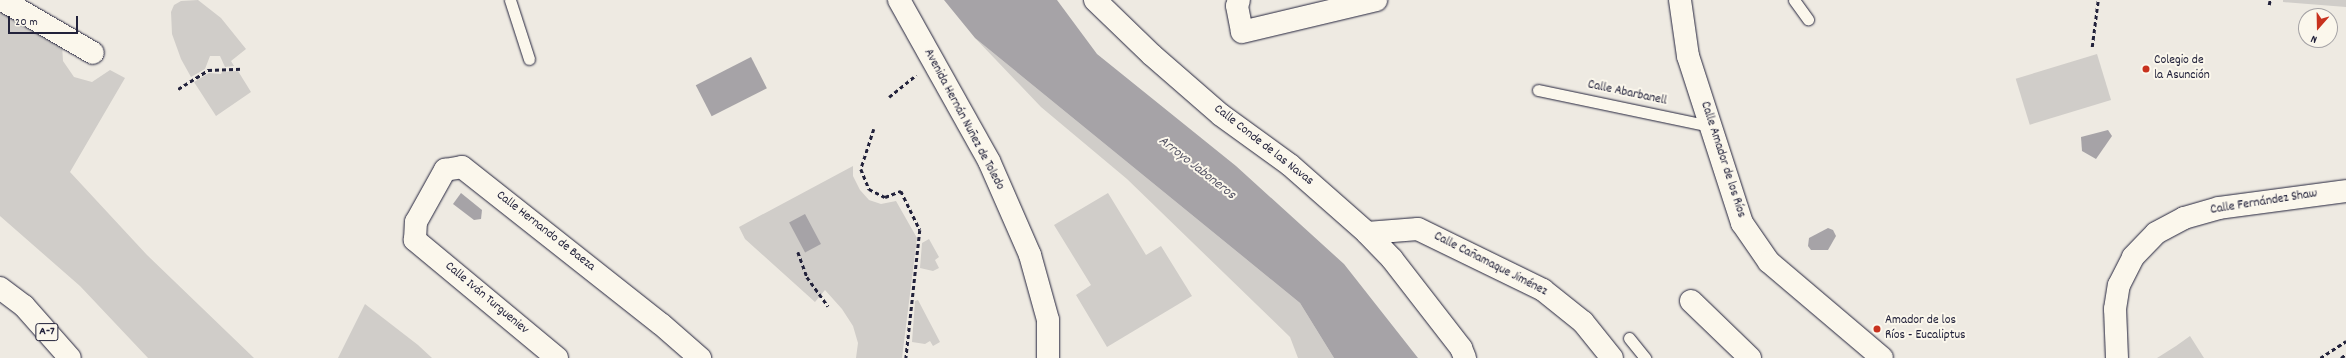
<!DOCTYPE html>
<html>
<head>
<meta charset="utf-8">
<style>
	body { margin:0 }
	#map { position:relative; width:2346px; height:358px; overflow:hidden; background:#eeeae2; font-family:Dekko,sans-serif }
	div>[style] { position:absolute }
	.green>* { inset:0; background:#d0cdc9; transform-origin:0 0 }
	.water>* { inset:0; background:#a6a3a7; transform-origin:0 0 }
	.path>* { height:2.5px; margin-top:-1.25px; transform-origin:0; background:repeating-linear-gradient(90deg,#22223b 0 4px,transparent 0 7px) }
	.roads { filter:drop-shadow(0 0 1px #22223b) drop-shadow(0 0 1px #22223b) }
	.service>* { height:11px; margin:-5.5px; padding:0 5.5px; transform-origin:5.5px; border-radius:5.5px; background:#fbf7ec }
	.minor>* { height:22px; margin:-11px; padding:0 11px; transform-origin:11px; border-radius:11px; background:#fbf7ec }
	.tertiary>* { height:22px; margin:-11px; padding:0 11px; transform-origin:11px; border-radius:11px; background:#fbf7ec }
	.motorway>* { height:22px; margin:-11px; padding:0 11px; transform-origin:11px; border-radius:11px; background:#fbf7ec }
	.dots>* { width:11px; height:11px; translate:-50% -50%; box-sizing:border-box; border:2px solid #fbf7ec; border-radius:50% }
	span { translate:-50% -50%; white-space:nowrap; text-align:center; line-height:1.15; -webkit-text-stroke:4px #fbf7ec; paint-order:stroke }
	.shield-label span { padding:1px 3px; background:#fbf7ec; border:1px solid; border-radius:3px; -webkit-text-stroke-width:0 }
	.shield-label { font-size:12px; color:#22223b; font-weight:700 }
	.poi-label { font-size:13px; color:#22223b }
	.left { translate:0 -50%; text-align:left }
	.street-label { font-size:13px; color:#22223b }
	.water-label { font-size:14px; color:#575666; font-style:italic }
	.north { position:absolute; left:2298px; top:8px; width:40px; height:40px; box-sizing:border-box; background:#fbf7ec; border:1px solid #a4a2a5; border-radius:50%; rotate:200deg; font-size:11px; font-weight:700; line-height:16px; text-align:center; color:#22223b }
	.north::after { content:''; display:block; margin:auto; width:14px; height:18px; background:#c8321e; clip-path:polygon(50% 0,100% 100%,50% 72%,0 100%) }
	.scale { position:absolute; left:8px; top:16px; width:70px; height:18px; box-sizing:border-box; border:2px solid #22223b; border-top:0; padding-left:5px; font-size:12px; line-height:14px; white-space:nowrap; color:#22223b; -webkit-text-stroke:3px #fbf7ec; paint-order:stroke }
</style>
</head>
<body>
<div id="map">
	<div class="green">
		<div style="clip-path:polygon(198px 0,221px 18px,246px 49px,231px 61px,234px 66px,225px 67px,220px 56px,210px 56px,205px 69px,191px 77px,181px 59px,172px 34px,171px 12px,174px 5px,181px 1px)"></div>
		<div style="clip-path:polygon(2283px 0,2346px 0,2346px 7px,2283px 2px)"></div>
		<div style="clip-path:polygon(0 9px,62px 45px,63px 61px,74px 77px,92px 82px,110px 70px,125px 78px,70px 172px,147px 255px,254px 358px,148px 358px,80px 286px,0 216px)"></div>
		<div style="clip-path:polygon(975px 38px,1300px 303px,1334px 358px,1298px 358px,1290px 337px,1127px 179px,1041px 107px)"></div>
		<div style="left:2097px;top:54px;width:48px;height:85px;rotate:73deg"></div>
		<div style="clip-path:polygon(238px 71px,251px 92px,216px 116px,194px 82px,209px 73px,221px 74px,222px 72px)"></div>
		<div style="clip-path:polygon(853px 166px,853px 176px,860px 190px,869px 200px,881px 204px,896px 201px,917px 238px,902px 358px,856px 358px,858px 343px,853px 326px,842px 309px,825px 290px,815px 302px,745px 239px,739px 227px)"></div>
		<div style="clip-path:polygon(1108px 193px,1146px 255px,1161px 246px,1192px 296px,1107px 347px,1076px 295px,1091px 285px,1054px 225px)"></div>
		<div style="clip-path:polygon(929px 239px,939px 257px,935px 260px,939px 268px,933px 271px,920px 268px,922px 243px)"></div>
		<div style="clip-path:polygon(918px 300px,940px 342px,933px 346px,930px 341px,925px 344px,912px 342px,915px 301px)"></div>
		<div style="clip-path:polygon(365px 304px,418px 345px,432px 358px,338px 358px)"></div>
		<div style="clip-path:polygon(2190px 336px,2204px 358px,2157px 358px,2176px 346px)"></div>
	</div>
	<div class="water">
		<div style="clip-path:polygon(944px 0,1057px 0,1097px 54px,1236px 166px,1344px 264px,1418px 358px,1334px 358px,1300px 303px,975px 38px)"></div>
		<div style="left:751px;top:57px;width:35px;height:62px;rotate:63deg"></div>
		<div style="clip-path:polygon(2108px 130px,2112px 136px,2096px 159px,2082px 151px,2081px 137px)"></div>
		<div style="clip-path:polygon(461px 193px,482px 210px,481px 219px,474px 220px,453px 204px)"></div>
		<div style="left:805px;top:214px;width:34px;height:18px;rotate:62deg"></div>
		<div style="clip-path:polygon(1828px 228px,1833px 230px,1836px 236px,1828px 250px,1811px 250px,1808px 246px,1809px 238px)"></div>
	</div>
	<div class="path">
		<div style="left:2269px;top:5px;width:5px;rotate:-79deg"></div>
		<div style="left:2092px;top:47px;width:47px;rotate:-82.7deg"></div>
		<div style="left:178px;top:89px;width:36px;rotate:-32deg"></div>
		<div style="left:208px;top:70px;width:34px;rotate:-2deg"></div>
		<div style="left:889px;top:97px;width:35px;rotate:-39deg"></div>
		<div style="left:874px;top:129px;width:42px;rotate:108deg"></div>
		<div style="left:861px;top:169px;width:22px;rotate:68deg"></div>
		<div style="left:869px;top:189px;width:18px;rotate:27deg"></div>
		<div style="left:885px;top:197px;width:17px;rotate:-21deg"></div>
		<div style="left:901px;top:191px;width:43px;rotate:64deg"></div>
		<div style="left:920px;top:230px;width:129px;rotate:96.2deg"></div>
		<div style="left:798px;top:252px;width:27px;rotate:70deg"></div>
		<div style="left:807px;top:277px;width:36px;rotate:54deg"></div>
		<div style="left:2320px;top:358px;width:31px;rotate:-33deg"></div>
		<div style="left:2341px;top:358px;width:6px;rotate:-39deg"></div>
	</div>
	<div class="roads">
		<div class="service">
			<div style="left:510px;top:0;width:62px;rotate:72.1deg"></div>
			<div style="left:1794px;top:0;width:24px;rotate:54deg"></div>
			<div style="left:1538px;top:90px;width:177px;rotate:11.8deg"></div>
			<div style="left:1629px;top:338px;width:26px;rotate:51deg"></div>
		</div>
		<div class="minor">
			<div style="left:2px;top:0;width:105px;rotate:30.2deg"></div>
			<div style="left:899px;top:0;width:184px;rotate:60.8deg"></div>
			<div style="left:989px;top:161px;width:103px;rotate:66.4deg"></div>
			<div style="left:1030px;top:255px;width:67px;rotate:74.5deg"></div>
			<div style="left:1048px;top:320px;width:38px;rotate:90deg"></div>
			<div style="left:1095px;top:0;width:79px;rotate:44deg"></div>
			<div style="left:1152px;top:55px;width:91px;rotate:41deg"></div>
			<div style="left:1221px;top:115px;width:85px;rotate:35.9deg"></div>
			<div style="left:1290px;top:165px;width:103px;rotate:41.4deg"></div>
			<div style="left:1367px;top:233px;width:36px;rotate:46deg"></div>
			<div style="left:1392px;top:259px;width:113px;rotate:52.2deg"></div>
			<div style="left:1461px;top:348px;width:11px;rotate:68deg"></div>
			<div style="left:1239px;top:0;width:6px;rotate:108deg"></div>
			<div style="left:1237px;top:6px;width:26px;rotate:79deg"></div>
			<div style="left:1242px;top:32px;width:138px;rotate:-13.4deg"></div>
			<div style="left:1367px;top:233px;width:51px;rotate:-4.5deg"></div>
			<div style="left:1418px;top:229px;width:139px;rotate:26deg"></div>
			<div style="left:1543px;top:290px;width:51px;rotate:38.7deg"></div>
			<div style="left:1583px;top:322px;width:46px;rotate:51.1deg"></div>
			<div style="left:1691px;top:301px;width:82px;rotate:44deg"></div>
			<div style="left:557px;top:358px;width:185px;rotate:-140.3deg"></div>
			<div style="left:415px;top:240px;width:18px;rotate:-87deg"></div>
			<div style="left:416px;top:222px;width:60px;rotate:-60.9deg"></div>
			<div style="left:445px;top:170px;width:17px;rotate:-10deg"></div>
			<div style="left:462px;top:167px;width:253px;rotate:38.3deg"></div>
			<div style="left:661px;top:324px;width:52px;rotate:41.1deg"></div>
		</div>
		<div class="tertiary">
			<div style="left:1680px;top:0;width:57px;rotate:81.9deg"></div>
			<div style="left:1688px;top:56px;width:176px;rotate:72.1deg"></div>
			<div style="left:1742px;top:223px;width:47px;rotate:55.3deg"></div>
			<div style="left:1769px;top:262px;width:148px;rotate:40.3deg"></div>
			<div style="left:2117px;top:358px;width:49px;rotate:-92.3deg"></div>
			<div style="left:2115px;top:309px;width:24px;rotate:-81deg"></div>
			<div style="left:2119px;top:285px;width:31px;rotate:-63deg"></div>
			<div style="left:2133px;top:257px;width:33px;rotate:-46deg"></div>
			<div style="left:2156px;top:233px;width:32px;rotate:-28deg"></div>
			<div style="left:2184px;top:218px;width:36px;rotate:-16deg"></div>
			<div style="left:2219px;top:208px;width:128px;rotate:-7.6deg"></div>
		</div>
		<div class="motorway">
			<div style="left:0;top:288px;width:30px;rotate:37deg"></div>
			<div style="left:24px;top:306px;width:69px;rotate:48.5deg"></div>
		</div>
	</div>
	<div class="dots">
		<div style="left:2146px;top:69px;background:#c8321e"></div>
		<div style="left:1877px;top:329px;background:#c8321e"></div>
	</div>
	<div class="shield-label">
		<span style="left:47px;top:332px">A-7</span>
	</div>
	<div class="poi-label">
		<span class="left" style="left:2154px;top:69px">Colegio de<br>la Asunción</span>
		<span class="left" style="left:1885px;top:329px">Amador de los<br>Ríos - Eucaliptus</span>
	</div>
	<div class="street-label">
		<span style="left:1627px;top:94px;rotate:12deg">Calle Abarbanell</span>
		<span style="left:963px;top:120px;rotate:62deg">Avenida Hernán Nuñez de Toledo</span>
		<span style="left:1263px;top:146px;rotate:38deg">Calle Conde de las Navas</span>
		<span style="left:1722px;top:160px;rotate:72deg">Calle Amador de los Ríos</span>
		<span style="left:2264px;top:203px;rotate:-9deg">Calle Fernández Shaw</span>
		<span style="left:545px;top:232px;rotate:38deg">Calle Hernando de Baeza</span>
		<span style="left:1490px;top:265px;rotate:27deg">Calle Cañamaque Jiménez</span>
		<span style="left:486px;top:299px;rotate:40deg">Calle Iván Turgueniev</span>
	</div>
	<div class="water-label">
		<span style="left:1197px;top:168px;rotate:38deg">Arroyo Jaboneros</span>
	</div>
	<div class="north">N</div>
	<div class="scale">20 m</div>
</div>
</body>
</html>
